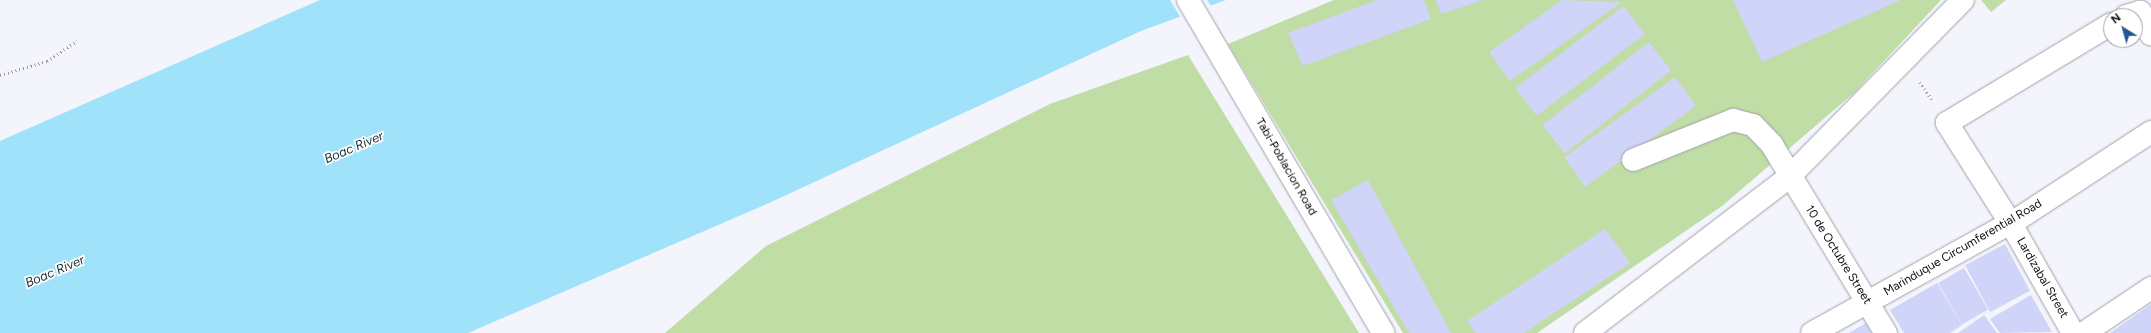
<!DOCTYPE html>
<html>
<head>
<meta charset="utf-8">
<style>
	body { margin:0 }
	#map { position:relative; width:2151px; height:333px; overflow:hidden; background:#f3f4fc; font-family:Figtree,sans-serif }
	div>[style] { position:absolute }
	.green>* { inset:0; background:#bfdda4 }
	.water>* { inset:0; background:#9fe2f9 }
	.pier>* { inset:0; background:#f3f4fc }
	.building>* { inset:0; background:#cfd4f8; transform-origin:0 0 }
	.path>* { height:2.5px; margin-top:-1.25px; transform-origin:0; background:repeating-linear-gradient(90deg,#99999f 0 1px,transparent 0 4px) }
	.roads { filter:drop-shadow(0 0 1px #a1a2a9) drop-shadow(0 0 1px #a1a2a9) }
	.minor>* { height:22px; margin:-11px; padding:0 11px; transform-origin:11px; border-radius:11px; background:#fff }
	.major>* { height:22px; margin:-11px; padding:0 11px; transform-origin:11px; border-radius:11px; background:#fff }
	span { translate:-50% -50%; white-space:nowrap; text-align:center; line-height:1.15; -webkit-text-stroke:3.5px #fff; paint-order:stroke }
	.street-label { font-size:12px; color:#0d0d10 }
	.water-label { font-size:13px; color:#172d34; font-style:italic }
	.north { position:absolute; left:2103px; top:8px; width:40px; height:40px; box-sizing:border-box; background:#fff; border:1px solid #9e9e9f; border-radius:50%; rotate:323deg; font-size:11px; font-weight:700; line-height:16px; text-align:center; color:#0d0d10 }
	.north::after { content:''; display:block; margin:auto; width:14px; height:18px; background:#23578f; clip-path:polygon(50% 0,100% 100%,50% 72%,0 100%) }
</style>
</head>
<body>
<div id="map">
	<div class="green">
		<div style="clip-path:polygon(1334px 0,1941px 0,1855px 92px,1722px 206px,1537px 333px,1403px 333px,1228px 44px)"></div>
		<div style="clip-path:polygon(1981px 0,2006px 0,1991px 12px)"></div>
		<div style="clip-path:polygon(1188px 55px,1359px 333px,665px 333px,766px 246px,1050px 104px)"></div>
	</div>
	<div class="water">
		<div style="clip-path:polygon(320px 0,1226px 0,1141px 31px,769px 203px,468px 333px,0 333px,0 141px)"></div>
	</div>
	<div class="pier">
		<div style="clip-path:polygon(1170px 0,1207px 0,1212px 7px,1181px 18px)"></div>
	</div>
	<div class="building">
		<div style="clip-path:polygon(1377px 0,1424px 0,1431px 19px,1303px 66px,1288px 33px)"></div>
		<div style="clip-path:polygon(1436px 0,1483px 0,1441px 14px)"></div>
		<div style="clip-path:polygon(1562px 0,1622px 2px,1510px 81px,1489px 52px)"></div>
		<div style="clip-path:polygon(1733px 0,1901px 0,1762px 62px)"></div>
		<div style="left:1624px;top:6px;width:35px;height:136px;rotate:53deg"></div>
		<div style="left:1649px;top:42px;width:36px;height:135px;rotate:52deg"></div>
		<div style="left:1675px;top:77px;width:36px;height:137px;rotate:54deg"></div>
		<div style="clip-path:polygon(1368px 180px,1451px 333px,1409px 333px,1331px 200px)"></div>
		<div style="clip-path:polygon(1605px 229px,1630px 263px,1524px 333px,1476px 333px,1467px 321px)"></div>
		<div style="left:2005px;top:244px;width:53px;height:45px;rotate:62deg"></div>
		<div style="left:1964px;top:268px;width:48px;height:30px;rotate:60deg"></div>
		<div style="clip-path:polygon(1937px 283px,1962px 325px,1950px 333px,1904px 333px,1890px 310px)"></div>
		<div style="clip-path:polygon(2031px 295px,2052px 332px,2000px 333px,1990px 319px)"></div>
		<div style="clip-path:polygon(2151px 304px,2151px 333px,2110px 333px)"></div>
		<div style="clip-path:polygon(1984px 315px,1997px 333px,1958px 333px)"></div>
		<div style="clip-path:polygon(1866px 323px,1871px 333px,1849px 333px)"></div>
	</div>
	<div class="path">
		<div style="left:0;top:75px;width:49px;rotate:-16.6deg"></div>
		<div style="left:47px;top:61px;width:36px;rotate:-34deg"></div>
		<div style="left:1920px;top:82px;width:23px;rotate:56deg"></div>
	</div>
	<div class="roads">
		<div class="minor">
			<div style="left:2126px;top:16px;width:15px;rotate:-16deg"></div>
			<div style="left:2140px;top:12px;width:25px;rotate:64deg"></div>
			<div style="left:1633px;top:160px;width:108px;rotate:-21.8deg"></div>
			<div style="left:1733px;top:120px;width:21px;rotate:14deg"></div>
			<div style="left:1753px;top:125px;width:28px;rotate:46deg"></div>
			<div style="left:1772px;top:145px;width:220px;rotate:58.8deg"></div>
			<div style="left:1585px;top:333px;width:257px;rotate:-37.4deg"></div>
			<div style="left:1789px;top:177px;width:248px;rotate:-45.5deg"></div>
			<div style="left:2073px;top:333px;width:125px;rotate:-119.6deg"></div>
			<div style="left:2011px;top:224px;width:120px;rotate:-122.4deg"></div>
			<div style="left:1947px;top:123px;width:192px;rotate:-31.1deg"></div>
		</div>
		<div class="major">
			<div style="left:1188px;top:0;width:386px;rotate:59.6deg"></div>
			<div style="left:1812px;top:333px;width:235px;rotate:-29deg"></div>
			<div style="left:2018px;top:219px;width:159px;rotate:-33.2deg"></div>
			<div style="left:2084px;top:333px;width:81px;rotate:-33.9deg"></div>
		</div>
	</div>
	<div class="street-label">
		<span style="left:1286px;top:167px;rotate:60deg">Tabi-Poblacion Road</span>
		<span style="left:1963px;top:248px;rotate:-30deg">Marinduque Circumferential Road</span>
		<span style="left:1838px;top:255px;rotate:58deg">10 de Octubre Street</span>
		<span style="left:2042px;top:278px;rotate:60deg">Lardizabal Street</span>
	</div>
	<div class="water-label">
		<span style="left:354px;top:148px;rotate:-23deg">Boac River</span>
		<span style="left:55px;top:272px;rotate:-23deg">Boac River</span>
	</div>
	<div class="north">N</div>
</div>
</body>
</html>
